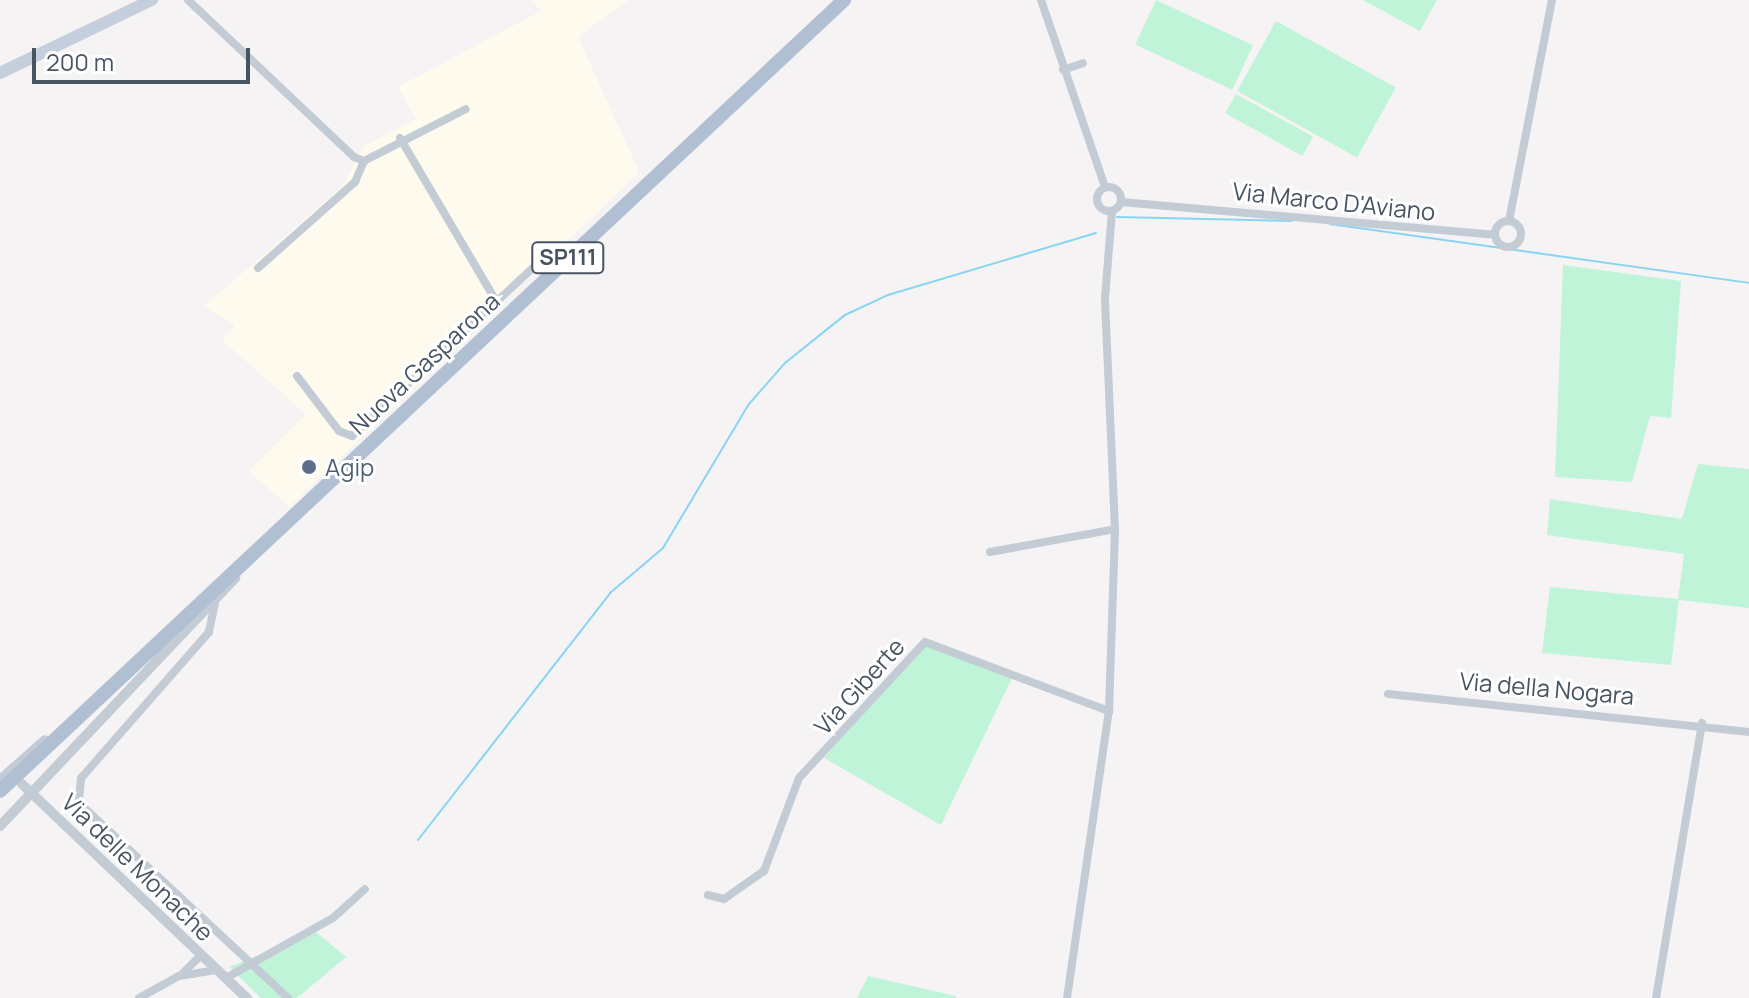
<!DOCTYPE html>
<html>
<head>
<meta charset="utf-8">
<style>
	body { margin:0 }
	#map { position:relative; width:1749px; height:998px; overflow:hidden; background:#f5f3f3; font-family:Manrope,sans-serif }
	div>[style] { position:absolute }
	.commercial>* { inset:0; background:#fefbee }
	.green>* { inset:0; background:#c0f4d8; transform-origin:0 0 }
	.stream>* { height:2px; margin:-1px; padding:0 1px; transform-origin:1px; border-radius:1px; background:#8ad4f3 }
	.minor>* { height:8px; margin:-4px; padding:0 4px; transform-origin:4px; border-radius:4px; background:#c3cbd5 }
	.minor>.ring { margin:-4px; padding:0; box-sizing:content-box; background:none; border:8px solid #c3cbd5; border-radius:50% }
	.tertiary>* { height:10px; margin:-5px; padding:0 5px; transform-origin:5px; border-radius:5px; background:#c3cbd5 }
	.secondary>* { height:12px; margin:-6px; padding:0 6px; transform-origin:6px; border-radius:6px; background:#c5cedc }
	.primary>* { height:14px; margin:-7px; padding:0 7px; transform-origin:7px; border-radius:7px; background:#b1bfd3 }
	.dots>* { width:22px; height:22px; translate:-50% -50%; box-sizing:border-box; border:4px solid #fff; border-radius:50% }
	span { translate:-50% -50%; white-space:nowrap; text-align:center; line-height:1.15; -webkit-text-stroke:6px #fff; paint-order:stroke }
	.shield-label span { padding:2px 6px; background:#fff; border:2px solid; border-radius:6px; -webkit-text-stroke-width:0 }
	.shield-label { font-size:22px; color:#485462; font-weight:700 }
	.street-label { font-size:24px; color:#485462 }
	.service-label { font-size:24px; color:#4e5e75 }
	.left { translate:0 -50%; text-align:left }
	.scale { position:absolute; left:32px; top:48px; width:218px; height:36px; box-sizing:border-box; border:4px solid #485462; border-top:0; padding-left:10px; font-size:24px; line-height:28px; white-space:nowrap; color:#485462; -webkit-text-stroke:6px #fff; paint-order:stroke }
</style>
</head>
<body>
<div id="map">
	<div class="commercial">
		<div style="clip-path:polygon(532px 0,628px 0,578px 37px,639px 172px,289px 507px,249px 471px,306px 414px,222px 340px,235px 325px,204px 306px,341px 188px,364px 146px,416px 119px,398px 87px,541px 11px)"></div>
	</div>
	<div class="green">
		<div style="left:1156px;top:0;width:107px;height:49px;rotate:25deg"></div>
		<div style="clip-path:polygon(1363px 0,1437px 0,1420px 31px)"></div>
		<div style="left:1276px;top:21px;width:137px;height:80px;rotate:29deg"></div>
		<div style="left:1236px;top:94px;width:88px;height:22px;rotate:29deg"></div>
		<div style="clip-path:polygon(1563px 265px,1681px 281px,1671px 418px,1650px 416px,1632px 482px,1555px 477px)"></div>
		<div style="clip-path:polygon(1698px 464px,1749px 469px,1749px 608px,1679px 600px,1671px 665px,1542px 653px,1550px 587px,1678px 599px,1684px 554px,1547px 535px,1550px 499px,1682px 519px)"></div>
		<div style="clip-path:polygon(929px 645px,1012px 678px,941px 825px,824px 758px,918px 647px)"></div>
		<div style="clip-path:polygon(316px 932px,346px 957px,297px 998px,261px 998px,229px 967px)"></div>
		<div style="clip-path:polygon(868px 976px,956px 996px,956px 998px,857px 998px)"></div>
	</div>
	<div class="stream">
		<div style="left:1117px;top:217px;width:175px;rotate:1.3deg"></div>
		<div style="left:1330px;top:224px;width:423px;rotate:8deg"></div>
		<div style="left:418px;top:840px;width:313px;rotate:-52.1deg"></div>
		<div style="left:610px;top:593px;width:70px;rotate:-40.3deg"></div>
		<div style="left:663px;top:548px;width:168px;rotate:-59.2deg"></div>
		<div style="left:749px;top:404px;width:55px;rotate:-48.7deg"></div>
		<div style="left:785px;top:363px;width:77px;rotate:-38.7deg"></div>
		<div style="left:845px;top:315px;width:47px;rotate:-24.9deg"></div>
		<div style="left:888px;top:295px;width:217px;rotate:-16.6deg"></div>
	</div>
	<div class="minor">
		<div style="left:188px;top:0;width:228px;rotate:43.4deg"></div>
		<div style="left:354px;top:157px;width:11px;rotate:22deg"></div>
		<div style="left:364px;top:161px;width:114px;rotate:-27deg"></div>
		<div style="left:1041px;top:0;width:198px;rotate:71.1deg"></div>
		<div style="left:1063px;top:70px;width:21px;rotate:-19deg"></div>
		<div style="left:400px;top:138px;width:187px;rotate:59.5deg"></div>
		<div class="ring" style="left:1097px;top:187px;width:16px;height:16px"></div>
		<div style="left:1121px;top:202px;width:375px;rotate:5deg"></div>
		<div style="left:1509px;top:221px;width:225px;rotate:-79deg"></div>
		<div class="ring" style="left:1495px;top:221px;width:18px;height:18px"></div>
		<div style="left:258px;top:268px;width:130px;rotate:-41.6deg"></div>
		<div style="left:355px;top:182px;width:23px;rotate:-67deg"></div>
		<div style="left:297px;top:376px;width:69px;rotate:52.6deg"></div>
		<div style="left:339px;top:431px;width:14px;rotate:21deg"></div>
		<div style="left:352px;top:436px;width:269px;rotate:-42.9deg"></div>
		<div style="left:990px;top:552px;width:127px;rotate:-10.4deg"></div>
		<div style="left:215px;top:603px;width:30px;rotate:102deg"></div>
		<div style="left:209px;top:632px;width:194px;rotate:131.2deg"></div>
		<div style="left:81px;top:778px;width:25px;rotate:95deg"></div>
		<div style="left:79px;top:803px;width:286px;rotate:43deg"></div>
		<div style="left:1388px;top:694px;width:363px;rotate:6deg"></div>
		<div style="left:708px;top:895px;width:16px;rotate:14deg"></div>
		<div style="left:724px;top:899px;width:49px;rotate:-35deg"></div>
		<div style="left:764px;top:871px;width:99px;rotate:-69.4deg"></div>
		<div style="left:799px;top:778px;width:185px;rotate:-47.2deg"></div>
		<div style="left:925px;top:642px;width:197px;rotate:20.6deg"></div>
		<div style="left:183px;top:973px;width:25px;rotate:-45deg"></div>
		<div style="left:226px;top:978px;width:123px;rotate:-29.3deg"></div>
		<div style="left:333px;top:918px;width:43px;rotate:-42.2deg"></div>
		<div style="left:139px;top:998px;width:46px;rotate:-28.8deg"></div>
		<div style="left:179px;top:976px;width:39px;rotate:-9deg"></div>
		<div style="left:1067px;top:998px;width:290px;rotate:-81.7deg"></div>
		<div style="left:1109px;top:711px;width:182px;rotate:-88.1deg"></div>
		<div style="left:1115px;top:529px;width:231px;rotate:-92.5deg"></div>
		<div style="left:1105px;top:298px;width:87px;rotate:-85.4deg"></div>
		<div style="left:1656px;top:998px;width:279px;rotate:-80.5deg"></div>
	</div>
	<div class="tertiary">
		<div style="left:0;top:780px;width:60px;rotate:-41.6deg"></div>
		<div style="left:22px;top:784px;width:311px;rotate:43.6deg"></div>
		<div style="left:0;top:826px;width:342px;rotate:-46.5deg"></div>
	</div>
	<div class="secondary">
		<div style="left:0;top:73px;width:169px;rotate:-25.7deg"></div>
	</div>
	<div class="primary">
		<div style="left:0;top:791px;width:1157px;rotate:-43.14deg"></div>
	</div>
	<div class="dots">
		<div style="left:309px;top:467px;background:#5c6f8a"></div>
	</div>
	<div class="shield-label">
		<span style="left:568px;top:258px">SP111</span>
	</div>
	<div class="street-label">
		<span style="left:1334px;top:201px;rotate:6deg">Via Marco D'Aviano</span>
		<span style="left:424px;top:363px;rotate:-43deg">Nuova Gasparona</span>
		<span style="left:859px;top:686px;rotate:-48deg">Via Giberte</span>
		<span style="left:1547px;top:688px;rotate:5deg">Via della Nogara</span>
		<span style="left:138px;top:867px;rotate:44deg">Via delle Monache</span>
	</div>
	<div class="service-label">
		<span class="left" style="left:325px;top:467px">Agip</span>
	</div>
	<div class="scale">200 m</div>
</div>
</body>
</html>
